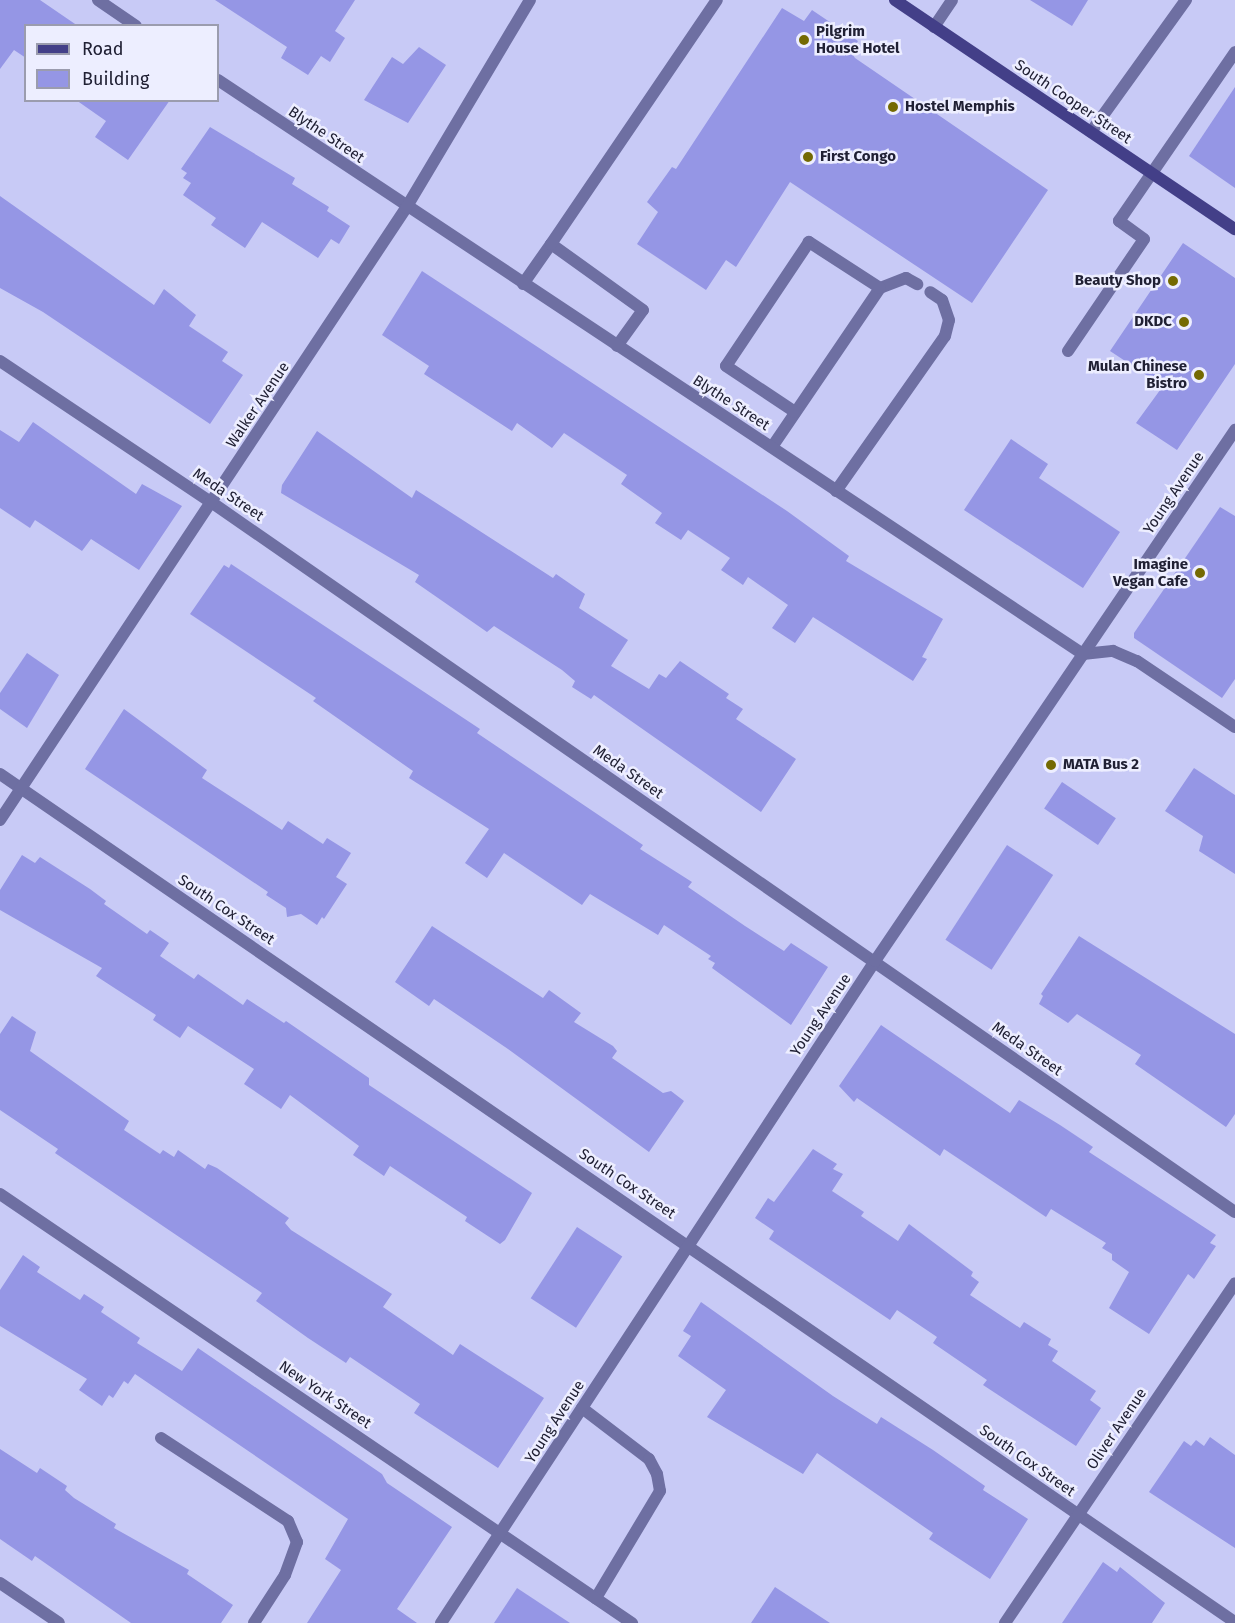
<!DOCTYPE html>
<html>
<head>
<meta charset="utf-8">
<style>
	body { margin:0 }
	#map { position:relative; width:1235px; height:1623px; overflow:hidden; background:#c8caf6; font-family:"Fira Sans",sans-serif }
	div>[style] { position:absolute }
	.building>* { inset:0; background:#9596e5; transform-origin:0 0 }
	.service>* { height:12px; margin:-6px; padding:0 6px; transform-origin:6px; border-radius:6px; background:#6e6fa2 }
	.minor>* { height:12px; margin:-6px; padding:0 6px; transform-origin:6px; border-radius:6px; background:#6e6fa2 }
	.tertiary>* { height:12px; margin:-6px; padding:0 6px; transform-origin:6px; border-radius:6px; background:#6e6fa2 }
	.secondary>* { height:12px; margin:-6px; padding:0 6px; transform-origin:6px; border-radius:6px; background:#433f88 }
	.dots>* { width:16px; height:16px; translate:-50% -50%; box-sizing:border-box; border:3px solid #edeeff; border-radius:50% }
	span { translate:-50% -50%; white-space:nowrap; text-align:center; line-height:1.15; -webkit-text-stroke:5px #edeeff; paint-order:stroke }
	.poi-label { font-size:15px; color:#202034; font-weight:700 }
	.left { translate:0 -50%; text-align:left }
	.right { translate:-100% -50%; text-align:right }
	.street-label { font-size:15px; color:#202034 }
	.legend { position:absolute; left:24px; top:24px; width:195px; height:78px; box-sizing:border-box; background:#edeeff; border:2px solid #9b9cae; margin:0; padding:8px 10px; list-style:none; font-size:18px; color:#202034 }
	.legend li { display:flex; align-items:center; gap:12px; height:30px }
	.legend b { width:30px; border:2px solid #9b9cae }
</style>
</head>
<body>
<div id="map">
	<div class="building">
		<div style="clip-path:polygon(0 0,40px 0,78px 26px,26px 26px,26px 58px,14px 50px,0 69px)"></div>
		<div style="clip-path:polygon(215px 0,355px 0,335px 31px,345px 38px,330px 62px,321px 56px,308px 75px,281px 58px,287px 47px)"></div>
		<div style="clip-path:polygon(1030px 0,1088px 0,1072px 26px)"></div>
		<div style="clip-path:polygon(782px 8px,804px 21px,812px 10px,858px 41px,851px 52px,855px 58px,1048px 190px,972px 303px,790px 182px,736px 267px,726px 260px,706px 290px,637px 244px,658px 212px,647px 202px,672px 167px,676px 169px)"></div>
		<div style="clip-path:polygon(419px 47px,446px 65px,408px 123px,364px 100px,392px 57px,403px 64px)"></div>
		<div style="clip-path:polygon(1235px 87px,1235px 188px,1189px 156px)"></div>
		<div style="clip-path:polygon(76px 100px,170px 100px,128px 160px,95px 137px,106px 121px)"></div>
		<div style="clip-path:polygon(210px 127px,295px 178px,292px 184px,329px 207px,327px 211px,350px 226px,339px 244px,331px 239px,318px 258px,262px 222px,245px 248px,211px 225px,216px 218px,183px 195px,191px 183px,183px 178px,187px 173px,181px 169px)"></div>
		<div style="clip-path:polygon(0 196px,154px 305px,164px 289px,196px 315px,189px 326px,228px 352px,222px 361px,243px 375px,210px 424px,43px 312px,0 288px)"></div>
		<div style="clip-path:polygon(1183px 243px,1235px 278px,1235px 364px,1177px 450px,1136px 423px,1163px 386px,1110px 351px)"></div>
		<div style="clip-path:polygon(422px 271px,787px 511px,849px 556px,846px 561px,943px 619px,922px 657px,927px 659px,913px 681px,813px 617px,795px 643px,772px 628px,788px 605px,748px 577px,743px 585px,721px 570px,730px 558px,688px 530px,681px 540px,655px 523px,662px 513px,621px 484px,627px 475px,564px 433px,552px 448px,517px 423px,512px 431px,424px 374px,429px 366px,382px 335px)"></div>
		<div style="clip-path:polygon(33px 422px,136px 494px,142px 484px,182px 506px,139px 570px,91px 539px,82px 551px,35px 520px,30px 528px,0 508px,0 430px,19px 442px)"></div>
		<div style="clip-path:polygon(317px 431px,412px 498px,416px 490px,553px 578px,556px 574px,585px 594px,579px 608px,628px 640px,611px 666px,649px 689px,659px 674px,666px 678px,680px 661px,729px 694px,726px 698px,743px 709px,736px 719px,796px 759px,761px 812px,594px 695px,591px 699px,572px 687px,575px 681px,562px 670px,494px 626px,487px 632px,415px 582px,419px 575px,281px 493px,282px 485px)"></div>
		<div style="clip-path:polygon(1011px 439px,1048px 464px,1039px 478px,1120px 532px,1083px 588px,964px 510px)"></div>
		<div style="clip-path:polygon(1220px 507px,1235px 516px,1235px 679px,1222px 698px,1134px 638px,1134px 633px)"></div>
		<div style="clip-path:polygon(231px 564px,480px 729px,477px 733px,643px 845px,640px 849px,692px 882px,688px 887px,745px 926px,784px 951px,791px 943px,828px 967px,791px 1025px,712px 968px,715px 963px,708px 959px,711px 956px,664px 925px,658px 935px,590px 894px,582px 905px,504px 853px,487px 878px,465px 863px,489px 829px,409px 778px,413px 771px,313px 701px,316px 698px,190px 614px,224px 565px,229px 568px)"></div>
		<div style="clip-path:polygon(27px 653px,59px 675px,27px 728px,0 709px,0 693px)"></div>
		<div style="clip-path:polygon(124px 709px,207px 770px,202px 778px,282px 830px,288px 821px,323px 844px,327px 838px,351px 853px,336px 877px,347px 884px,324px 919px,322px 917px,317px 925px,301px 914px,287px 917px,286px 908px,266px 895px,268px 892px,85px 769px)"></div>
		<div style="clip-path:polygon(1194px 768px,1235px 795px,1235px 874px,1199px 851px,1203px 836px,1165px 811px)"></div>
		<div style="left:1062px;top:782px;width:65px;height:32px;rotate:34deg"></div>
		<div style="left:1007px;top:845px;width:55px;height:113px;rotate:33deg"></div>
		<div style="clip-path:polygon(22px 855px,35px 863px,40px 857px,90px 889px,106px 901px,104px 904px,147px 934px,150px 930px,169px 943px,160px 956px,194px 979px,198px 974px,243px 1005px,247px 999px,284px 1023px,286px 1021px,369px 1078px,369px 1085px,532px 1193px,505px 1240px,500px 1244px,465px 1221px,467px 1217px,390px 1166px,384px 1176px,353px 1155px,359px 1146px,290px 1095px,281px 1109px,244px 1084px,254px 1069px,188px 1026px,180px 1038px,153px 1020px,156px 1015px,96px 976px,102px 968px,0 910px,0 890px)"></div>
		<div style="clip-path:polygon(432px 926px,543px 998px,549px 990px,581px 1013px,574px 1022px,613px 1046px,617px 1051px,612px 1058px,663px 1093px,671px 1091px,684px 1101px,649px 1152px,508px 1049px,434px 999px,429px 1006px,395px 982px)"></div>
		<div style="clip-path:polygon(1079px 936px,1235px 1034px,1235px 1114px,1226px 1127px,1135px 1064px,1141px 1055px,1077px 1014px,1068px 1023px,1039px 1004px,1043px 996px,1041px 994px)"></div>
		<div style="clip-path:polygon(12px 1016px,36px 1032px,30px 1051px,129px 1121px,124px 1130px,160px 1154px,163px 1150px,174px 1157px,178px 1150px,205px 1169px,208px 1164px,217px 1168px,289px 1218px,285px 1223px,291px 1230px,392px 1294px,383px 1307px,453px 1355px,460px 1344px,544px 1398px,498px 1468px,414px 1413px,420px 1404px,350px 1357px,346px 1363px,308px 1338px,256px 1301px,262px 1293px,55px 1153px,58px 1149px,0 1110px,0 1034px)"></div>
		<div style="clip-path:polygon(881px 1025px,1010px 1113px,1019px 1100px,1060px 1125px,1093px 1147px,1089px 1152px,1216px 1235px,1210px 1243px,1216px 1246px,1194px 1279px,1188px 1274px,1149px 1334px,1109px 1308px,1129px 1272px,1112px 1260px,1112px 1254px,1102px 1248px,1106px 1243px,1051px 1209px,1046px 1217px,944px 1149px,940px 1156px,857px 1098px,854px 1102px,839px 1086px)"></div>
		<div style="clip-path:polygon(813px 1149px,837px 1164px,833px 1169px,843px 1174px,832px 1191px,864px 1212px,861px 1216px,898px 1241px,909px 1224px,973px 1272px,971px 1276px,979px 1282px,970px 1295px,1020px 1328px,1024px 1322px,1051px 1339px,1048px 1345px,1058px 1351px,1052px 1361px,1096px 1391px,1090px 1400px,1101px 1408px,1076px 1446px,983px 1385px,987px 1380px,933px 1343px,937px 1337px,897px 1310px,890px 1320px,769px 1239px,774px 1231px,755px 1218px,768px 1198px,774px 1202px)"></div>
		<div style="left:577px;top:1227px;width:54px;height:85px;rotate:33deg"></div>
		<div style="clip-path:polygon(23px 1255px,40px 1267px,37px 1272px,80px 1300px,84px 1294px,104px 1307px,101px 1312px,140px 1338px,137px 1343px,182px 1371px,198px 1348px,382px 1474px,387px 1483px,452px 1527px,397px 1609px,417px 1623px,307px 1623px,341px 1570px,325px 1559px,348px 1519px,135px 1374px,128px 1384px,124px 1381px,113px 1398px,109px 1395px,102px 1406px,79px 1390px,87px 1379px,0 1326px,0 1290px)"></div>
		<div style="clip-path:polygon(701px 1302px,833px 1396px,877px 1424px,881px 1417px,933px 1450px,985px 1486px,983px 1490px,1028px 1519px,990px 1579px,929px 1539px,933px 1533px,817px 1453px,803px 1474px,707px 1417px,726px 1390px,678px 1356px,691px 1336px,683px 1331px)"></div>
		<div style="clip-path:polygon(1210px 1437px,1235px 1455px,1235px 1548px,1149px 1492px,1184px 1441px,1191px 1446px,1196px 1440px,1204px 1446px)"></div>
		<div style="clip-path:polygon(0 1449px,37px 1473px,40px 1468px,67px 1486px,65px 1490px,74px 1498px,116px 1524px,114px 1528px,189px 1570px,187px 1574px,233px 1605px,221px 1623px,131px 1623px,35px 1556px,32px 1561px,0 1539px)"></div>
		<div style="clip-path:polygon(1103px 1562px,1117px 1572px,1120px 1567px,1165px 1603px,1152px 1623px,1062px 1623px)"></div>
		<div style="clip-path:polygon(775px 1587px,830px 1623px,751px 1623px)"></div>
		<div style="clip-path:polygon(517px 1588px,570px 1623px,494px 1623px)"></div>
	</div>
	<div class="service">
		<div style="left:1091px;top:132px;width:163px;rotate:-54.3deg"></div>
		<div style="left:523px;top:284px;width:49px;rotate:-55deg"></div>
		<div style="left:880px;top:288px;width:28px;rotate:-21deg"></div>
		<div style="left:906px;top:278px;width:13px;rotate:29deg"></div>
		<div style="left:617px;top:346px;width:44px;rotate:-54.2deg"></div>
		<div style="left:643px;top:310px;width:113px;rotate:-144.3deg"></div>
		<div style="left:551px;top:244px;width:295px;rotate:-55.8deg"></div>
		<div style="left:1068px;top:351px;width:135px;rotate:-55.8deg"></div>
		<div style="left:1144px;top:239px;width:31px;rotate:-144deg"></div>
		<div style="left:1119px;top:221px;width:205px;rotate:-55.5deg"></div>
		<div style="left:772px;top:447px;width:192px;rotate:-55.8deg"></div>
		<div style="left:880px;top:288px;width:85px;rotate:-147.1deg"></div>
		<div style="left:809px;top:242px;width:149px;rotate:123.8deg"></div>
		<div style="left:726px;top:366px;width:83px;rotate:33.7deg"></div>
		<div style="left:836px;top:491px;width:189px;rotate:-54.9deg"></div>
		<div style="left:945px;top:336px;width:16px;rotate:-76deg"></div>
		<div style="left:949px;top:320px;width:21px;rotate:-109deg"></div>
		<div style="left:942px;top:300px;width:14px;rotate:-146deg"></div>
		<div style="left:582px;top:1408px;width:84px;rotate:37.3deg"></div>
		<div style="left:649px;top:1459px;width:17px;rotate:62deg"></div>
		<div style="left:657px;top:1474px;width:17px;rotate:80deg"></div>
		<div style="left:660px;top:1491px;width:125px;rotate:120.9deg"></div>
		<div style="left:161px;top:1438px;width:152px;rotate:33.2deg"></div>
		<div style="left:288px;top:1521px;width:23px;rotate:67deg"></div>
		<div style="left:297px;top:1542px;width:35px;rotate:110deg"></div>
		<div style="left:285px;top:1575px;width:57px;rotate:122.9deg"></div>
	</div>
	<div class="minor">
		<div style="left:98px;top:0;width:46px;rotate:34.4deg"></div>
		<div style="left:934px;top:27px;width:32px;rotate:-56deg"></div>
		<div style="left:218px;top:80px;width:1038px;rotate:33.57deg"></div>
		<div style="left:1083px;top:654px;width:30px;rotate:-6deg"></div>
		<div style="left:1113px;top:651px;width:26px;rotate:23deg"></div>
		<div style="left:1137px;top:661px;width:118px;rotate:34deg"></div>
		<div style="left:0;top:361px;width:254px;rotate:33.8deg"></div>
		<div style="left:211px;top:502px;width:1246px;rotate:34.74deg"></div>
		<div style="left:0;top:774px;width:1498px;rotate:34.48deg"></div>
		<div style="left:0;top:820px;width:734px;rotate:-56.44deg"></div>
		<div style="left:406px;top:208px;width:242px;rotate:-59.2deg"></div>
		<div style="left:0;top:1194px;width:764px;rotate:34.17deg"></div>
		<div style="left:0;top:1583px;width:71px;rotate:34.1deg"></div>
		<div style="left:1005px;top:1623px;width:410px;rotate:-55.9deg"></div>
	</div>
	<div class="tertiary">
		<div style="left:441px;top:1623px;width:792px;rotate:-56.75deg"></div>
		<div style="left:875px;top:961px;width:642px;rotate:-55.86deg"></div>
	</div>
	<div class="secondary">
		<div style="left:895px;top:0;width:410px;rotate:34deg"></div>
	</div>
	<div class="dots">
		<div style="left:804px;top:40px;background:#746a02"></div>
		<div style="left:893px;top:107px;background:#746a02"></div>
		<div style="left:808px;top:157px;background:#746a02"></div>
		<div style="left:1173px;top:281px;background:#746a02"></div>
		<div style="left:1184px;top:322px;background:#746a02"></div>
		<div style="left:1199px;top:375px;background:#746a02"></div>
		<div style="left:1200px;top:573px;background:#746a02"></div>
		<div style="left:1051px;top:765px;background:#746a02"></div>
	</div>
	<div class="poi-label">
		<span class="left" style="left:816px;top:40px">Pilgrim<br>House Hotel</span>
		<span class="left" style="left:905px;top:107px">Hostel Memphis</span>
		<span class="left" style="left:820px;top:157px">First Congo</span>
		<span class="right" style="left:1161px;top:281px">Beauty Shop</span>
		<span class="right" style="left:1172px;top:322px">DKDC</span>
		<span class="right" style="left:1187px;top:375px">Mulan Chinese<br>Bistro</span>
		<span class="right" style="left:1188px;top:573px">Imagine<br>Vegan Cafe</span>
		<span class="left" style="left:1063px;top:765px">MATA Bus 2</span>
	</div>
	<div class="street-label">
		<span style="left:1073px;top:102px;rotate:34deg">South Cooper Street</span>
		<span style="left:326px;top:135px;rotate:34deg">Blythe Street</span>
		<span style="left:731px;top:403px;rotate:33deg">Blythe Street</span>
		<span style="left:258px;top:405px;rotate:-56deg">Walker Avenue</span>
		<span style="left:1174px;top:493px;rotate:-56deg">Young Avenue</span>
		<span style="left:228px;top:495px;rotate:34deg">Meda Street</span>
		<span style="left:628px;top:772px;rotate:35deg">Meda Street</span>
		<span style="left:226px;top:910px;rotate:34deg">South Cox Street</span>
		<span style="left:821px;top:1015px;rotate:-56deg">Young Avenue</span>
		<span style="left:1027px;top:1049px;rotate:35deg">Meda Street</span>
		<span style="left:627px;top:1184px;rotate:34deg">South Cox Street</span>
		<span style="left:325px;top:1395px;rotate:34deg">New York Street</span>
		<span style="left:555px;top:1422px;rotate:-57deg">Young Avenue</span>
		<span style="left:1117px;top:1429px;rotate:-56deg">Oliver Avenue</span>
		<span style="left:1027px;top:1461px;rotate:35deg">South Cox Street</span>
	</div>
	<ul class="legend">
	<li><b style="height:8px;background:#433f88"></b>Road</li>
	<li><b style="height:16px;background:#9596e5"></b>Building</li>
	</ul>
</div>
</body>
</html>
